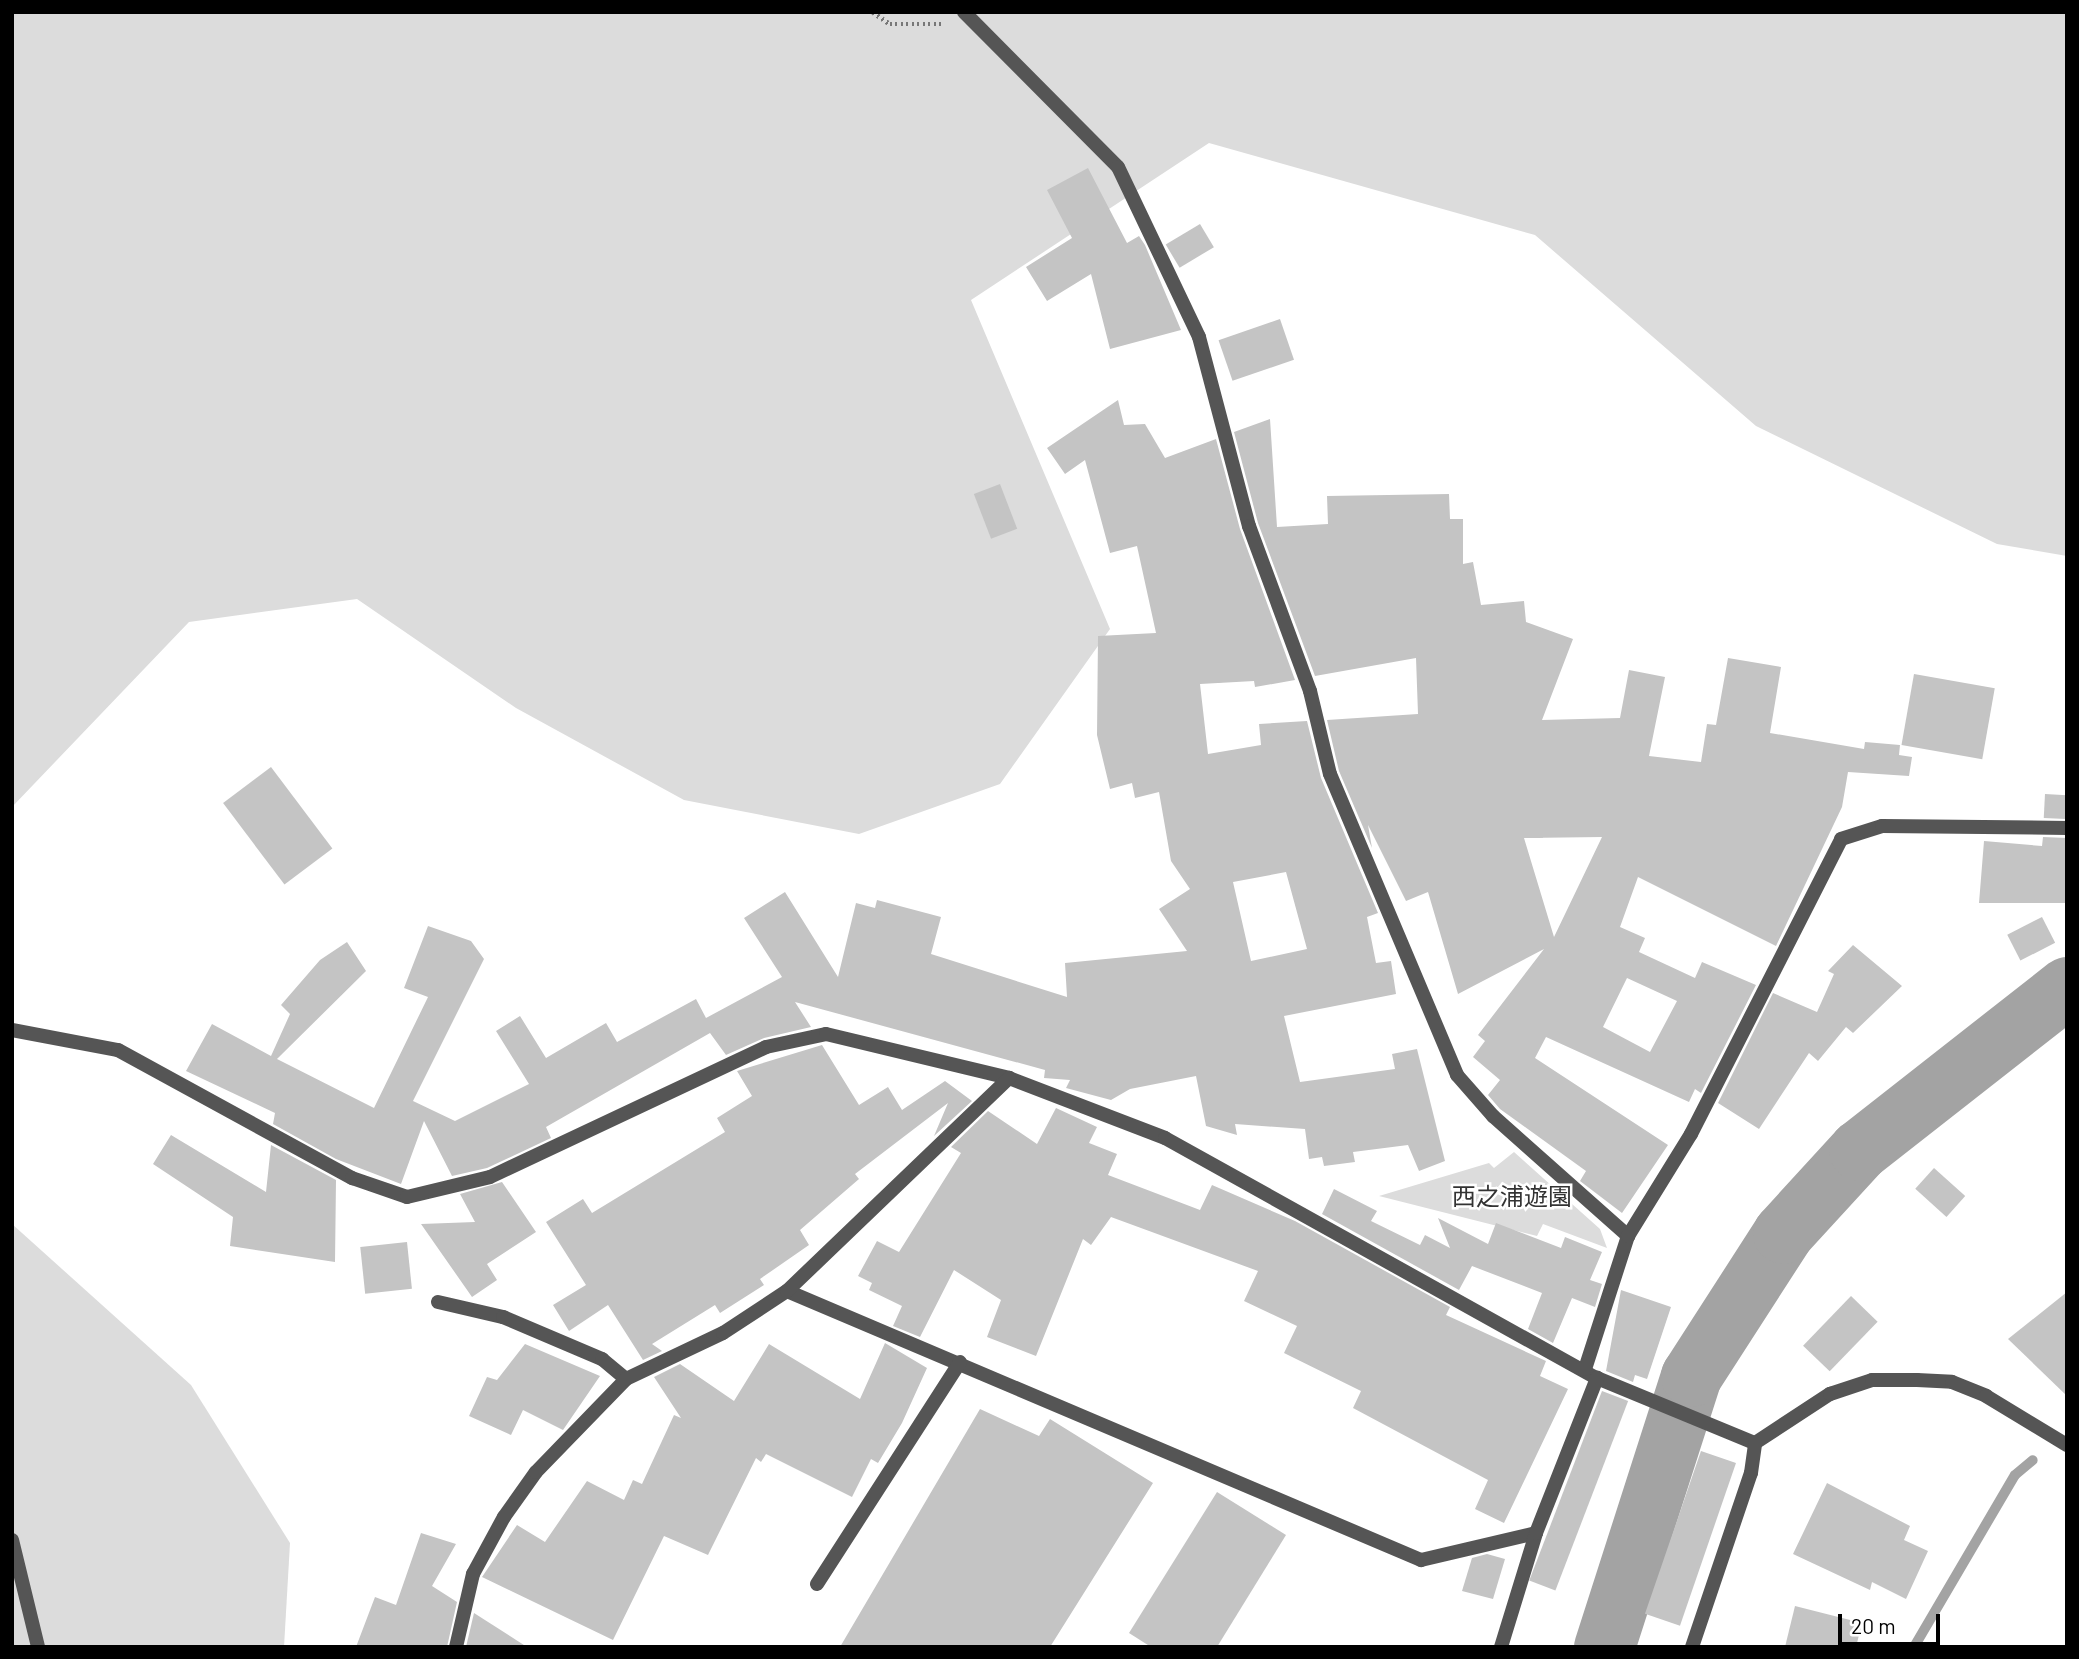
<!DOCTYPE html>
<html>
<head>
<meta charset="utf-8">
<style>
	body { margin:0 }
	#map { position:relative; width:2079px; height:1659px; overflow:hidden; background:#fff; font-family:Barlow,"Noto Sans JP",sans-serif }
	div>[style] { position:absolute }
	.green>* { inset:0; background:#dcdcdc }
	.stream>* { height:10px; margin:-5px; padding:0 5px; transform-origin:5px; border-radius:5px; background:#a3a3a3 }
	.river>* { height:61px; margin:-30.5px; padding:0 30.5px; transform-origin:30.5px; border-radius:30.5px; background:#a3a3a3 }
	.building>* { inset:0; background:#c4c4c4; transform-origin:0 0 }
	.path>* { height:4.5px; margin-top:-2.25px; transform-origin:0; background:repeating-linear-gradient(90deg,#777 0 2px,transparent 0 5.5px) }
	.minor>* { height:14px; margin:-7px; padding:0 7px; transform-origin:7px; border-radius:7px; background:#555 }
	.tertiary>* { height:14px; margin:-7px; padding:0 7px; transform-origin:7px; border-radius:7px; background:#555 }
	span { translate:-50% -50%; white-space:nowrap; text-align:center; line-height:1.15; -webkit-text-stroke:5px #fff; paint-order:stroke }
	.park-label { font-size:24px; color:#333 }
	.frame { position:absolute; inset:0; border:14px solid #000; pointer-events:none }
	.scale { position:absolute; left:1838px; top:1614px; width:102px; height:32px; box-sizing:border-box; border:4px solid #000; border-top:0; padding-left:9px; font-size:21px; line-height:24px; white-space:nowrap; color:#000; -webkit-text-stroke:5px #fff; paint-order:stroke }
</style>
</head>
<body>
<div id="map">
	<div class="green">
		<div style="clip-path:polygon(12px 12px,2067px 12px,2067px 556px,1997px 544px,1756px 426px,1535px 235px,1209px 143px,971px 300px,1110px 629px,1000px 784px,859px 834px,684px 800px,516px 708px,357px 599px,189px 622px,12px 807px)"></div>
		<div style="clip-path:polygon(1514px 1152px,1600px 1229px,1607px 1248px,1543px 1224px,1537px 1236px,1379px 1196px,1489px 1163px,1494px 1168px)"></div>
		<div style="clip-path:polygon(12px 1224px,191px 1385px,290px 1543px,284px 1647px,12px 1647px)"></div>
	</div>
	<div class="stream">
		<div style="left:1914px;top:1647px;width:199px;rotate:-59.6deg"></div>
		<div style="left:2015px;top:1475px;width:23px;rotate:-40deg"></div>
	</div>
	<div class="river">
		<div style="left:1604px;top:1647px;width:285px;rotate:-72.2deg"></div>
		<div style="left:1691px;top:1376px;width:170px;rotate:-57.2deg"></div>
		<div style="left:1783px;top:1233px;width:113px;rotate:-47.5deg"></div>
		<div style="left:1859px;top:1150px;width:264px;rotate:-38.1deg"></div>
	</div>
	<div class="building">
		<div style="clip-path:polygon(1088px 168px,1127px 243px,1139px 236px,1145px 245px,1181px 330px,1110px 349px,1091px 274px,1047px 301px,1026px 267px,1072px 238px,1047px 190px)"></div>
		<div style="left:1200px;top:224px;width:27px;height:40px;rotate:59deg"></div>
		<div style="left:1280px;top:319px;width:43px;height:65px;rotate:71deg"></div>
		<div style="clip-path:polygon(evenodd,1118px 400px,1124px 425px,1145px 424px,1165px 458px,1216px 439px,1240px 529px,1295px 680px,1255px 687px,1254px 681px,1200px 684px,1208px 754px,1261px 745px,1259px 724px,1307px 721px,1321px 778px,1378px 913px,1367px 917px,1376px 963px,1391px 961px,1396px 994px,1284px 1016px,1300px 1082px,1395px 1069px,1392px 1054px,1417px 1049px,1445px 1161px,1419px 1171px,1408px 1145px,1353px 1152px,1355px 1162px,1324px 1166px,1322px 1157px,1309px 1159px,1305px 1129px,1235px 1124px,1237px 1135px,1206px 1126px,1196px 1076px,1130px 1089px,1111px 1100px,1066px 1088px,1070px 1080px,1044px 1078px,1045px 1070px,795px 1002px,811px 1027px,764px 1038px,726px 1055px,710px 1033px,546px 1127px,551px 1138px,487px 1168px,452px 1176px,424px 1121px,401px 1184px,336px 1159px,273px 1124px,275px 1113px,186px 1071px,212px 1024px,271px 1056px,290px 1014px,281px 1005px,320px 960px,347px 942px,366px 971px,277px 1059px,374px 1108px,428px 997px,404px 988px,428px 926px,471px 941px,484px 959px,413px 1101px,455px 1121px,529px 1084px,496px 1031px,520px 1016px,546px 1058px,606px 1023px,617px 1042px,696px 999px,706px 1018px,782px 977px,744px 918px,785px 892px,838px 977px,856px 903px,875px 908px,877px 900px,941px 917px,931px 954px,1067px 997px,1065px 963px,1187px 951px,1159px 909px,1190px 889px,1171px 861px,1159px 792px,1135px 798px,1132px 783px,1110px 789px,1097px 735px,1098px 636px,1156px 633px,1137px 546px,1110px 553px,1085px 460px,1065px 474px,1047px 448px,1118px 400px,1286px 872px,1307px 949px,1251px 961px,1233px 882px,1286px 872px)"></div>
		<div style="clip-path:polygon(evenodd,1270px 419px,1277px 527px,1328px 524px,1327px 496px,1449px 494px,1450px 519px,1463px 519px,1463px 564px,1473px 562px,1481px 605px,1524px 601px,1526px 622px,1573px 639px,1542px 720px,1620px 718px,1629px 670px,1665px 677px,1649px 756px,1701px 762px,1707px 724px,1716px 725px,1728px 658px,1781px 667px,1770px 733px,1864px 749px,1865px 742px,1900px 745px,1899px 755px,1912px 757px,1909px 776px,1848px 772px,1842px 807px,1776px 946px,1638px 877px,1620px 927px,1645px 938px,1639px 952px,1695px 978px,1702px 962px,1756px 985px,1701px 1093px,1695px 1089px,1689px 1102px,1546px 1037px,1535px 1058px,1668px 1145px,1622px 1213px,1580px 1181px,1586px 1171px,1500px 1109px,1488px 1095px,1500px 1080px,1473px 1057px,1485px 1041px,1478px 1035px,1544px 949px,1458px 994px,1428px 892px,1406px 901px,1368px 825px,1372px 848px,1339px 771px,1327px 720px,1418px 714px,1416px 658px,1315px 676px,1258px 523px,1234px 432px,1270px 419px,1602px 837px,1554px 937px,1524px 838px,1602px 837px,1270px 419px,1627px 978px,1677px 1001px,1650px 1052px,1603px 1027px,1627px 978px)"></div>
		<div style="left:1000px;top:484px;width:48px;height:28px;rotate:69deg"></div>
		<div style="left:1914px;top:674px;width:82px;height:72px;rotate:10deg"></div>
		<div style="left:271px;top:767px;width:102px;height:60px;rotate:53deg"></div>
		<div style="left:2045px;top:794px;width:22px;height:24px;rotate:3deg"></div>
		<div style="clip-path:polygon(2043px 837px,2067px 838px,2067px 903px,1979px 903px,1984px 841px,2042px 846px)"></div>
		<div style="left:2042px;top:917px;width:29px;height:39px;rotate:63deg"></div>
		<div style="clip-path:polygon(1853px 945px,1902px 986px,1853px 1033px,1846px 1027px,1818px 1061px,1809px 1053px,1759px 1129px,1718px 1103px,1773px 993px,1817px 1012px,1834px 974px,1828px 971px)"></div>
		<div style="clip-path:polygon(822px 1045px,859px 1105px,888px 1087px,902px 1110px,945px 1081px,972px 1101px,934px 1136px,948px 1103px,855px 1174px,859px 1179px,800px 1230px,809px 1245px,760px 1279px,764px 1285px,720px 1313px,715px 1305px,652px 1344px,662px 1351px,643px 1360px,608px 1305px,569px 1331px,553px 1305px,586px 1285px,546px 1222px,583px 1199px,592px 1213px,725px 1132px,717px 1118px,752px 1096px,737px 1071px)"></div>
		<div style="clip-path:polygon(1056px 1108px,1097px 1127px,1089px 1143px,1117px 1154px,1108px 1175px,1200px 1210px,1212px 1185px,1295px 1221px,1450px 1307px,1446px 1315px,1546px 1361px,1540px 1376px,1568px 1389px,1504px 1523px,1475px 1509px,1488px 1480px,1353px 1408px,1361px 1391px,1284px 1353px,1297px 1326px,1244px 1301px,1258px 1271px,1111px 1217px,1091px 1245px,1083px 1239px,1036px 1356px,987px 1337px,1001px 1300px,954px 1270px,920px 1337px,893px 1326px,902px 1306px,869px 1290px,872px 1283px,858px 1276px,877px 1241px,899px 1252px,961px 1153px,951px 1147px,988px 1111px,1037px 1144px)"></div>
		<div style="clip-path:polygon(171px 1135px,266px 1192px,271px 1145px,336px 1180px,335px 1262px,230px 1246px,233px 1217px,153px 1164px)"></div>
		<div style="left:1934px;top:1168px;width:42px;height:28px;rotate:42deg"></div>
		<div style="clip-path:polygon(502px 1182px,536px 1232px,487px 1264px,497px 1280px,472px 1297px,421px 1224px,475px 1222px,460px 1194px)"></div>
		<div style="clip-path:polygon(1334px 1189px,1377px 1211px,1371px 1221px,1420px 1245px,1425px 1235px,1450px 1248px,1438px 1218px,1488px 1244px,1496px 1223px,1561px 1248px,1565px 1237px,1602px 1252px,1590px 1280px,1602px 1284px,1595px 1307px,1572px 1298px,1553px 1343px,1528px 1329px,1542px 1293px,1472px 1266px,1459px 1290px,1322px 1214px)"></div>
		<div style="left:407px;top:1242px;width:47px;height:47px;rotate:84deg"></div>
		<div style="clip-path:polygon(1621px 1290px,1671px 1307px,1647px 1379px,1635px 1375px,1633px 1382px,1606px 1371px)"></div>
		<div style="clip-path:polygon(2067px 1292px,2067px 1396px,2008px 1339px)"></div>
		<div style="left:1851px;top:1296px;width:37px;height:69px;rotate:44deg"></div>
		<div style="clip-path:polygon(885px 1343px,927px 1368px,902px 1423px,878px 1463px,871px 1459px,852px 1497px,766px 1454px,761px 1462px,756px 1458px,708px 1555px,664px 1536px,613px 1640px,482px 1577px,517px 1525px,545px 1542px,587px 1481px,624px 1500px,633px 1480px,642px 1484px,674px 1415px,681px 1418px,654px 1377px,680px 1364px,734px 1401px,769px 1344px,860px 1399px)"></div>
		<div style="clip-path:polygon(525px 1344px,600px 1376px,563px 1430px,523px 1410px,511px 1435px,469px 1416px,487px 1377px,497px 1380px)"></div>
		<div style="left:1602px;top:1391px;width:28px;height:203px;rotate:21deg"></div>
		<div style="clip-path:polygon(980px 1409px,1039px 1436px,1050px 1419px,1153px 1483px,1050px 1647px,840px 1647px)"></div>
		<div style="left:1701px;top:1451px;width:37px;height:172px;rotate:19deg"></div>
		<div style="clip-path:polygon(1827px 1483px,1910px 1526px,1904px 1540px,1928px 1551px,1906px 1599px,1872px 1582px,1870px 1590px,1793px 1554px)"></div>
		<div style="clip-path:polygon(1217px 1492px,1286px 1535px,1217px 1647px,1151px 1647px,1129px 1633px)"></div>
		<div style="clip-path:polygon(421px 1533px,456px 1544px,432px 1586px,457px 1602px,447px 1647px,356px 1647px,375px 1597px,396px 1605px)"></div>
		<div style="clip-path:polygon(1487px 1554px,1505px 1559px,1493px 1599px,1462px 1591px,1472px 1558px)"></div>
		<div style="clip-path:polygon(1795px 1606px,1862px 1623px,1856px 1647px,1785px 1647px)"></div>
		<div style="clip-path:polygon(474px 1613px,527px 1647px,466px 1647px)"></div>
	</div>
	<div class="path">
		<div style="left:873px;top:12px;width:21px;rotate:35deg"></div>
		<div style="left:890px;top:24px;width:54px"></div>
	</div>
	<div class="minor">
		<div style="left:964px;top:12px;width:218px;rotate:45.2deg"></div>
		<div style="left:1118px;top:167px;width:188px;rotate:64.5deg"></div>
		<div style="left:1199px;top:337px;width:196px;rotate:75.2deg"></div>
		<div style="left:1249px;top:526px;width:176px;rotate:69.7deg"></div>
		<div style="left:1310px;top:691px;width:85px;rotate:76.5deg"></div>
		<div style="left:1330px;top:774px;width:327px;rotate:67.1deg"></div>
		<div style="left:1457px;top:1075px;width:55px;rotate:48.7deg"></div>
		<div style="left:1493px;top:1116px;width:181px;rotate:41.6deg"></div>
		<div style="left:12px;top:1030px;width:108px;rotate:10.7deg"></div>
		<div style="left:118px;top:1050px;width:267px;rotate:28.7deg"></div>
		<div style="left:352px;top:1178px;width:58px;rotate:19.1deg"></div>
		<div style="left:407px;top:1197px;width:85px;rotate:-13.5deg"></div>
		<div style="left:490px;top:1177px;width:305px;rotate:-25.2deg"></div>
		<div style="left:766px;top:1047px;width:61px;rotate:-12.2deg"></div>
		<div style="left:826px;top:1034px;width:188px;rotate:13.5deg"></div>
		<div style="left:1009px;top:1078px;width:167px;rotate:21deg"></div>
		<div style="left:1165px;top:1138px;width:494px;rotate:29.1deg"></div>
		<div style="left:1597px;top:1378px;width:171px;rotate:22.4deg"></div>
		<div style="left:1755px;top:1443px;width:90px;rotate:-33.2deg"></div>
		<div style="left:1830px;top:1394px;width:44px;rotate:-18.4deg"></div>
		<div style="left:1872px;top:1380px;width:45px"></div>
		<div style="left:1917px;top:1380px;width:35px;rotate:3deg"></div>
		<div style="left:1952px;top:1382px;width:37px;rotate:22deg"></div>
		<div style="left:1986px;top:1396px;width:95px;rotate:31.2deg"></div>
		<div style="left:787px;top:1291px;width:689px;rotate:22.99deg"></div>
		<div style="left:1421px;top:1560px;width:118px;rotate:-13.2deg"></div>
		<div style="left:438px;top:1302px;width:67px;rotate:13deg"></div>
		<div style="left:503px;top:1317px;width:108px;rotate:23deg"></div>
		<div style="left:602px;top:1359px;width:31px;rotate:40deg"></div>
		<div style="left:1585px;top:1369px;width:140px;rotate:-72.1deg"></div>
		<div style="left:1628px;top:1236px;width:120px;rotate:-58.3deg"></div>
		<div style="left:1691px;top:1134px;width:331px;rotate:-63deg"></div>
		<div style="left:1841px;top:839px;width:43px;rotate:-17.6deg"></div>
		<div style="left:1882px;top:826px;width:185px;rotate:0.6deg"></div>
		<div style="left:817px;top:1584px;width:264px;rotate:-57.2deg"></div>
		<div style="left:456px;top:1647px;width:75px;rotate:-76.9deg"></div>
		<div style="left:473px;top:1574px;width:65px;rotate:-61.5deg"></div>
		<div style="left:504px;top:1517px;width:55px;rotate:-54.6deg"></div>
		<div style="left:536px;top:1472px;width:129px;rotate:-45.9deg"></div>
		<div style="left:626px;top:1379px;width:107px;rotate:-25.4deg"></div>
		<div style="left:723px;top:1333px;width:77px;rotate:-33.3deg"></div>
		<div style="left:787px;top:1291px;width:308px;rotate:-43.8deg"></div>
		<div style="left:1501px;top:1647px;width:119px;rotate:-72.9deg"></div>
		<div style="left:1536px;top:1533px;width:167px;rotate:-68.5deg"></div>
		<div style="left:1692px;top:1647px;width:184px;rotate:-71.3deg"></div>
		<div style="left:1751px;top:1473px;width:30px;rotate:-82deg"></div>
	</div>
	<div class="tertiary">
		<div style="left:12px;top:1540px;width:110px;rotate:76.3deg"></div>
	</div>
	<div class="park-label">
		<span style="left:1512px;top:1196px">西之浦遊園</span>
	</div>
	<div class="frame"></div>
	<div class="scale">20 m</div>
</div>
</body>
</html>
